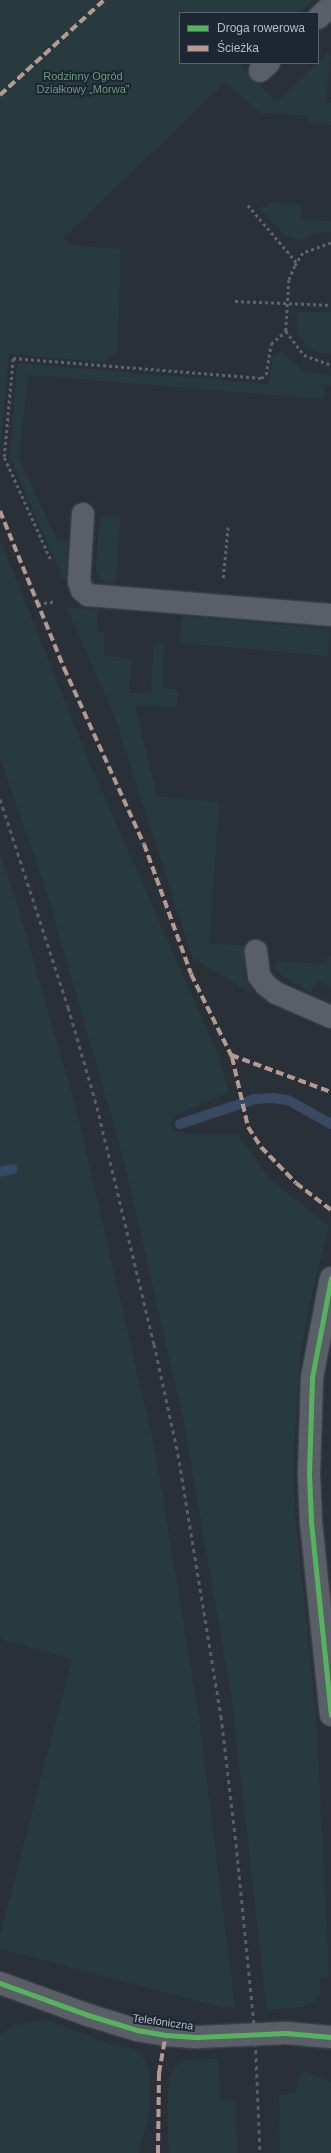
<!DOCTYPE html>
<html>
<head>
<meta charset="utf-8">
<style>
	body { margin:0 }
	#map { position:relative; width:331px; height:2153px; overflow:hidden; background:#2a3038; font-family:Helvetica,sans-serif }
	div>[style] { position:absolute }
	.green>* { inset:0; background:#273a3e; transform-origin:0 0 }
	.stream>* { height:10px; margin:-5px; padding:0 5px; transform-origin:5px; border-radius:5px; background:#384963 }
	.path>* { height:2.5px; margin-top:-1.25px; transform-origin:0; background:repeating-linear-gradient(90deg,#5d636a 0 3px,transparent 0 6px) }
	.roads { filter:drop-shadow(0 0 1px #484c53) drop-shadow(0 0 1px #484c53) }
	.minor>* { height:22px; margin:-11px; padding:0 11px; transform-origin:11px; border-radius:11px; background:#5a5e66 }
	.rail>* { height:3px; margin-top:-1.5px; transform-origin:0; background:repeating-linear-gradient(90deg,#595d64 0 4px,transparent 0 8px) }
	.quiet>* { height:4px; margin-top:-2px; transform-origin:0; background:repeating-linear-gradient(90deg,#b69a8f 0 8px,transparent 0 12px) }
	.cycleway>* { height:5px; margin:-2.5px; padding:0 2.5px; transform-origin:2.5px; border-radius:2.5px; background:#56b35d }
	span { translate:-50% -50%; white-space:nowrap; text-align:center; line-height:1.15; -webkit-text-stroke:4px #1d2633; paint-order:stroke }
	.park-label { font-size:11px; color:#6b9a76 }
	.street-label { font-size:11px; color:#b4bcc9 }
	.legend { position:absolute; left:179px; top:12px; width:140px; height:52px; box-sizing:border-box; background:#1d2633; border:1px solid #59626f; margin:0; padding:5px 7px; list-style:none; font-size:12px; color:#b4bcc9 }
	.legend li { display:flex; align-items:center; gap:8px; height:20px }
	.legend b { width:20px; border:1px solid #59626f }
</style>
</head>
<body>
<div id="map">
	<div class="green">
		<div style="clip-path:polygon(0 0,313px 0,299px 13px,180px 13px,180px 63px,245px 63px,242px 67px,277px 102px,328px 53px,331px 56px,326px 102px,331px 103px,331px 125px,309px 123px,309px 116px,260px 113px,225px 82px,64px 238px,72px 245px,121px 249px,117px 352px,104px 362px,9px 354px,0 449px)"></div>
		<div style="clip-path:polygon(269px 202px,302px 205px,301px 219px,331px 221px,331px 232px,316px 233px,301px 240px,286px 237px,258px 207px,269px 207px)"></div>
		<div style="clip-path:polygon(297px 312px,331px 312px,331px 354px,319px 353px,306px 346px,297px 333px)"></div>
		<div style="clip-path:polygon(281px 351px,301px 370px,331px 376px,331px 385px,324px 385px,323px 399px,28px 375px,19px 459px,58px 541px,68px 541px,66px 580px,63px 579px,10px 457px,17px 363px,269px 384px,273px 357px)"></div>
		<div style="clip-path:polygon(100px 515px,120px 517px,116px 584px,101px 581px,96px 571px)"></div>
		<div style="clip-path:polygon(0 539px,92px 769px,219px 1057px,229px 1092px,175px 1115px,171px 1124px,172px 1130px,191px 1134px,237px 1134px,270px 1179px,329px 1226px,311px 1297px,301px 1350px,293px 1457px,295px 1513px,316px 1714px,329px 1978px,320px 1978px,320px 1994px,314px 2002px,302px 2007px,267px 2010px,232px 1701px,185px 1428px,124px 1160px,48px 896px,0 757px)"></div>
		<div style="clip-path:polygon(66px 607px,98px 610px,97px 632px,105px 633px,103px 655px,131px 659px,129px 693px,151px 693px,154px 646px,157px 642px,164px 644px,162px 688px,178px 690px,177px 707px,135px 706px,157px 796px,219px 802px,209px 943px,247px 946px,245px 977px,253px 994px,193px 959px,113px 712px)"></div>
		<div style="left:182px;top:616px;width:149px;height:27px;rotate:5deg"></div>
		<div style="clip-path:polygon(0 853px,19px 910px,76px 1108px,156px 1455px,199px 1718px,235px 2007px,220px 2007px,0 1949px,0 1935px,72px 1659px,0 1639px)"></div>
		<div style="clip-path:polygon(327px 956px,331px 956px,331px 988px,318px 981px,311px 993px,275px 970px,276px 961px,326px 964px)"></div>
		<div style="clip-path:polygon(46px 2019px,104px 2042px,140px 2051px,149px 2068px,150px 2109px,139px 2153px,0 2153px,0 2034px,12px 2026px)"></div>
		<div style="clip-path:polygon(218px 2059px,221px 2100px,235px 2099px,238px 2153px,169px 2153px,167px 2107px,170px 2077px,175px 2066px,185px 2060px)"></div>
		<div style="clip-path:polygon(301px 2070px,331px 2082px,331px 2153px,280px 2153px,279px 2095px,295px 2094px)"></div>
	</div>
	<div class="stream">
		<div style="left:180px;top:1124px;width:79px;rotate:-18.4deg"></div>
		<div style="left:255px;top:1099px;width:18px;rotate:-3deg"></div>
		<div style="left:273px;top:1098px;width:15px;rotate:8deg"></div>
		<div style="left:288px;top:1100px;width:49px;rotate:29.2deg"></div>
		<div style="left:0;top:1172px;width:13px;rotate:-13deg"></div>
	</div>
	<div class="path">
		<div style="left:248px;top:205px;width:76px;rotate:49.8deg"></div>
		<div style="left:331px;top:243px;width:30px;rotate:160deg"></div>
		<div style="left:303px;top:253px;width:15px;rotate:122deg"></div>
		<div style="left:295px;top:266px;width:15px;rotate:113deg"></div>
		<div style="left:289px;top:280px;width:51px;rotate:93.4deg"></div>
		<div style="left:286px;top:331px;width:30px;rotate:53deg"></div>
		<div style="left:304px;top:355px;width:29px;rotate:20deg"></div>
		<div style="left:235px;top:301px;width:96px;rotate:2.4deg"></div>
		<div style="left:50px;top:559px;width:112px;rotate:-114.3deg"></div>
		<div style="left:4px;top:457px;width:99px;rotate:-84.8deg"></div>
		<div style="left:13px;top:358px;width:249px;rotate:4.6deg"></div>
		<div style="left:261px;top:378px;width:6px;rotate:-31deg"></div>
		<div style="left:266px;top:375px;width:31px;rotate:-81deg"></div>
		<div style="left:271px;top:344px;width:20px;rotate:-41deg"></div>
		<div style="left:223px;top:578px;width:52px;rotate:-84.5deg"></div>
		<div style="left:38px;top:604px;width:18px;rotate:-9deg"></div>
	</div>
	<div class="roads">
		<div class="minor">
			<div style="left:318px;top:18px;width:18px;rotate:-43deg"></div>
			<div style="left:260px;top:71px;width:12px;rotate:-42deg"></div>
			<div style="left:83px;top:514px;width:67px;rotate:93.4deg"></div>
			<div style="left:79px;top:581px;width:9px;rotate:72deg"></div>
			<div style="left:82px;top:590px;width:8px;rotate:40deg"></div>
			<div style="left:88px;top:595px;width:244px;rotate:4.7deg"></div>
			<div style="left:256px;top:951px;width:25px;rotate:83deg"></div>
			<div style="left:259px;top:976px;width:11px;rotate:52deg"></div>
			<div style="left:266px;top:985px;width:13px;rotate:39deg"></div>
			<div style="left:276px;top:993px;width:60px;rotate:23.6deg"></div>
			<div style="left:331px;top:1278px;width:102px;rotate:100.8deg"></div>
			<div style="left:312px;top:1378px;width:96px;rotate:91.8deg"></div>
			<div style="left:309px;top:1474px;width:48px;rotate:87.6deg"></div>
			<div style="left:311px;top:1522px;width:194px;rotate:84.1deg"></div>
			<div style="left:0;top:1983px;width:94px;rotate:20deg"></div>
			<div style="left:88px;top:2015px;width:51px;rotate:17deg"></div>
			<div style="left:137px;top:2030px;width:29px;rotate:10deg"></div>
			<div style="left:166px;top:2035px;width:32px;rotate:4deg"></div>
			<div style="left:198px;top:2037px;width:88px;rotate:-2.6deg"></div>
			<div style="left:286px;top:2033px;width:45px;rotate:5.1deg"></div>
		</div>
	</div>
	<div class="rail">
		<div style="left:0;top:799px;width:219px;rotate:71.9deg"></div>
		<div style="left:68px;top:1007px;width:104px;rotate:73.8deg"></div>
		<div style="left:97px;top:1107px;width:244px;rotate:76.5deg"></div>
		<div style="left:154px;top:1344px;width:113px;rotate:77.7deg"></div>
		<div style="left:178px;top:1454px;width:266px;rotate:80.7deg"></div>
		<div style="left:221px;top:1716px;width:129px;rotate:83.3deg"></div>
		<div style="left:236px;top:1844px;width:191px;rotate:84.3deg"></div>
		<div style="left:255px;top:2034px;width:119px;rotate:87.6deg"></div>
	</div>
	<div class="quiet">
		<div style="left:0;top:95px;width:141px;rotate:-42.4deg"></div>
		<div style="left:0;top:511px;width:170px;rotate:67.8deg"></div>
		<div style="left:64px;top:668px;width:193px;rotate:65.6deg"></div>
		<div style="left:144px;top:844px;width:138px;rotate:70.1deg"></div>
		<div style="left:191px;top:974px;width:93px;rotate:63.7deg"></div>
		<div style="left:232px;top:1057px;width:72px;rotate:77.1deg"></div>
		<div style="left:248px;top:1127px;width:24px;rotate:57deg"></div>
		<div style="left:261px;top:1147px;width:50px;rotate:45.8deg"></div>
		<div style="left:296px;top:1183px;width:44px;rotate:37.6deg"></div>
		<div style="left:231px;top:1055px;width:107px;rotate:20.3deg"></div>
		<div style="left:158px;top:2153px;width:80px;rotate:-89.3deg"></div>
		<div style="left:159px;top:2073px;width:39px;rotate:-80deg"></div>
	</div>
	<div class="cycleway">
		<div style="left:331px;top:1278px;width:102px;rotate:100.8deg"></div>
		<div style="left:312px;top:1378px;width:96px;rotate:91.8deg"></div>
		<div style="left:309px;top:1474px;width:48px;rotate:87.6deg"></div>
		<div style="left:311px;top:1522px;width:194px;rotate:84.1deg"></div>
		<div style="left:0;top:1983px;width:94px;rotate:20deg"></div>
		<div style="left:88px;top:2015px;width:51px;rotate:17deg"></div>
		<div style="left:137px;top:2030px;width:29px;rotate:10deg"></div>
		<div style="left:166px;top:2035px;width:32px;rotate:4deg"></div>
		<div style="left:198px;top:2037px;width:88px;rotate:-2.6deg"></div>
		<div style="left:286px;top:2033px;width:45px;rotate:5.1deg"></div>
	</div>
	<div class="park-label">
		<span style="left:83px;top:83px">Rodzinny Ogród<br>Działkowy „Morwa”</span>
	</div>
	<div class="street-label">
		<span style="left:163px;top:2022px;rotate:8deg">Telefoniczna</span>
	</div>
	<ul class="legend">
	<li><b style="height:5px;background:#56b35d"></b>Droga rowerowa</li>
	<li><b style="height:5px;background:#b69a8f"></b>Ścieżka</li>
	</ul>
</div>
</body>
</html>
